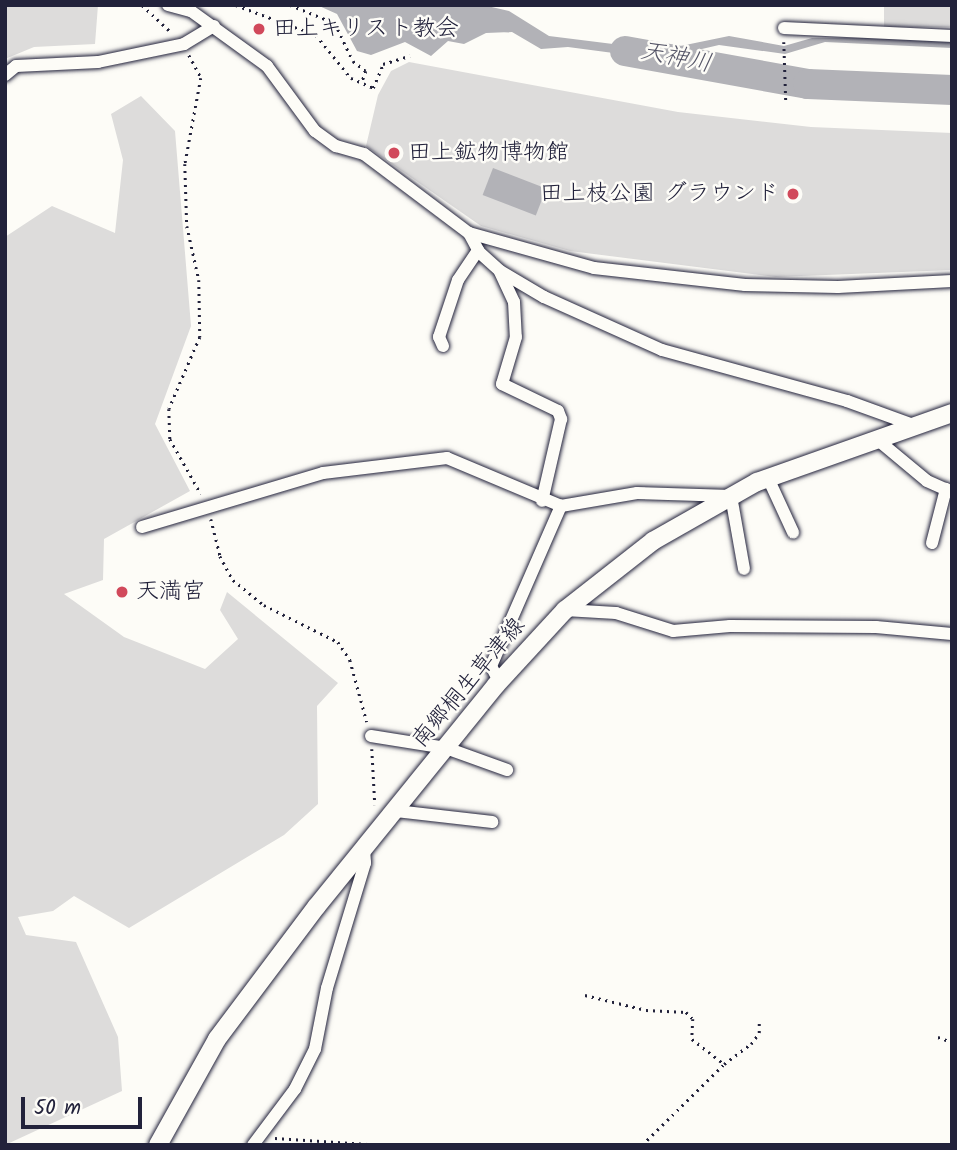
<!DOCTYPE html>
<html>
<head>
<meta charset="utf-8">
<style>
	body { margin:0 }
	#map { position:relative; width:957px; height:1150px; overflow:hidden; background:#fdfcf7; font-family:Kalam,"Klee One",sans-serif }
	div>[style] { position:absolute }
	.green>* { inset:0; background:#dddcdb; transform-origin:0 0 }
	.water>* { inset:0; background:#b2b2b7; transform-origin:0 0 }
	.river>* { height:30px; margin:-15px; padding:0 15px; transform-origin:15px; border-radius:15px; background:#b2b2b7 }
	.path>* { height:2.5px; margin-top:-1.25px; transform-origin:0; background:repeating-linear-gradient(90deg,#22223b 0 2px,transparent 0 7px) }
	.roads { filter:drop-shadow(0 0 2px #22223b) drop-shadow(0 0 2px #22223b) }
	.street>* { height:12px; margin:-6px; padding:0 6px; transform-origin:6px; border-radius:6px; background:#fdfcf7 }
	.secondary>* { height:18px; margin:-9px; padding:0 9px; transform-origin:9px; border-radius:9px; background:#fdfcf7 }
	.dots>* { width:19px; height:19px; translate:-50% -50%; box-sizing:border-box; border:4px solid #fdfcf7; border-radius:50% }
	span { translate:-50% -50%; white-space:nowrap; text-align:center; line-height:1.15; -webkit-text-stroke:5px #fdfcf7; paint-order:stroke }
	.poi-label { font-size:23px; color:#22223b }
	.left { translate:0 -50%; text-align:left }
	.right { translate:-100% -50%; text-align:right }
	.street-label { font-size:23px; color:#22223b }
	.water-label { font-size:24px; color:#545466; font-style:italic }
	.frame { position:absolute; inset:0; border:7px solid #22223b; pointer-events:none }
	.scale { position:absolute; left:21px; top:1097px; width:121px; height:32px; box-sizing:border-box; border:4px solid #22223b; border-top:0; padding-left:9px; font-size:21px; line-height:24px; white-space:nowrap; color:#22223b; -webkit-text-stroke:5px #fdfcf7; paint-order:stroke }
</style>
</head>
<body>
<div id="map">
	<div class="green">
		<div style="clip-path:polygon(5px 5px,98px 5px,95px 44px,34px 47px,5px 59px)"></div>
		<div style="left:884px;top:5px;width:68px;height:22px"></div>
		<div style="clip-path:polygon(409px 62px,678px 112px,811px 127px,952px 133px,952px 270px,776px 277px,570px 251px,481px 226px,366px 146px,378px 95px,391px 71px)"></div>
		<div style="clip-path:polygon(141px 96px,175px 131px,191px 326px,155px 424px,190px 491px,104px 539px,103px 580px,64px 594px,124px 637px,205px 669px,238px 639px,220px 610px,227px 592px,338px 683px,317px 706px,318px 804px,284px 835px,129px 928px,74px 896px,53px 911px,18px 917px,26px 935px,76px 942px,118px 1037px,122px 1091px,5px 1145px,5px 237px,52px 206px,115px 233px,123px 160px,111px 114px)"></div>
	</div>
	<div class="water">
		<div style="clip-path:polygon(317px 5px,483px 5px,509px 11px,549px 36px,661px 50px,729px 36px,784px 46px,812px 38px,935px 37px,952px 39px,952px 48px,825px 42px,785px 54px,719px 45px,659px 59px,568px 47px,541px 49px,512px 32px,486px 33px,464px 44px,448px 41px,431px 56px,405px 42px,371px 55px,357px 51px,337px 14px)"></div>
		<div style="left:493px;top:168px;width:57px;height:29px;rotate:21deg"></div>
	</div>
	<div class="river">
		<div style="left:625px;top:51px;width:186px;rotate:10.2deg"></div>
		<div style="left:808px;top:84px;width:144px;rotate:2.4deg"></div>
	</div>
	<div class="path">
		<div style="left:142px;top:5px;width:38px;rotate:43deg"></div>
		<div style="left:236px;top:5px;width:85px;rotate:20.6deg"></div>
		<div style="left:316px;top:35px;width:55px;rotate:50.9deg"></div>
		<div style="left:351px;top:78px;width:24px;rotate:24deg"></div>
		<div style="left:373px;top:88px;width:26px;rotate:-67deg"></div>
		<div style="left:383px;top:64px;width:28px;rotate:-17deg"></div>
		<div style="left:290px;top:5px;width:48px;rotate:21.8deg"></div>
		<div style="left:335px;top:23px;width:42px;rotate:64.7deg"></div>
		<div style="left:353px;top:61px;width:16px;rotate:38deg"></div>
		<div style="left:366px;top:71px;width:12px;rotate:110deg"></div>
		<div style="left:784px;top:42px;width:61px;rotate:88.1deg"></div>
		<div style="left:189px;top:55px;width:26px;rotate:62deg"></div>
		<div style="left:201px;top:78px;width:87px;rotate:100.5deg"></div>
		<div style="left:185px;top:164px;width:62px;rotate:88.2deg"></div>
		<div style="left:187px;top:226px;width:55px;rotate:77.5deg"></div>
		<div style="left:199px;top:280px;width:57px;rotate:89deg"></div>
		<div style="left:200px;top:337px;width:78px;rotate:113.3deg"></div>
		<div style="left:169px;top:409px;width:30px;rotate:88deg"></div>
		<div style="left:170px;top:439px;width:63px;rotate:60.6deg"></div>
		<div style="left:211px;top:519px;width:38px;rotate:76deg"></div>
		<div style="left:220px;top:556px;width:27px;rotate:62deg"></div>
		<div style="left:233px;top:580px;width:40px;rotate:39deg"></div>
		<div style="left:264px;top:605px;width:83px;rotate:26.6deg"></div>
		<div style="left:338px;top:642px;width:22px;rotate:56deg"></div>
		<div style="left:350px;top:660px;width:64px;rotate:74.7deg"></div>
		<div style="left:372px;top:749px;width:56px;rotate:86.9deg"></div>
		<div style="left:585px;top:995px;width:63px;rotate:13.8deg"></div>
		<div style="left:646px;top:1010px;width:40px;rotate:2.9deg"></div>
		<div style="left:686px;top:1012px;width:10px;rotate:45deg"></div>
		<div style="left:693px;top:1019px;width:20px;rotate:93deg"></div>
		<div style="left:692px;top:1039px;width:41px;rotate:38deg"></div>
		<div style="left:938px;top:1037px;width:15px;rotate:20deg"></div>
		<div style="left:275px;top:1138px;width:108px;rotate:3.7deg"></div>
		<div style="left:642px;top:1145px;width:115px;rotate:-44.6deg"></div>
		<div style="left:724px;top:1064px;width:34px;rotate:-37deg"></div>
		<div style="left:751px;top:1044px;width:14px;rotate:-54deg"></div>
		<div style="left:759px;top:1033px;width:13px;rotate:-90deg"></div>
	</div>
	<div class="roads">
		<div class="street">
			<div style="left:168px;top:5px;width:24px;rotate:15deg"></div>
			<div style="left:191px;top:11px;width:94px;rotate:35.9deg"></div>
			<div style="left:267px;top:66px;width:81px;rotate:53.6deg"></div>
			<div style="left:315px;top:131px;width:26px;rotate:36deg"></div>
			<div style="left:336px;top:146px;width:29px;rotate:16deg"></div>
			<div style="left:364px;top:154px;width:131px;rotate:37deg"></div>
			<div style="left:469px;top:233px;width:130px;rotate:15.6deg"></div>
			<div style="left:594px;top:268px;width:152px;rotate:6.4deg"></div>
			<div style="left:745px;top:285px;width:93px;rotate:1.2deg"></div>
			<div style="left:838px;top:287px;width:114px;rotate:-3deg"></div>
			<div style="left:784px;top:28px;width:168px;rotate:2.7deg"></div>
			<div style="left:5px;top:75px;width:14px;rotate:-39deg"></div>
			<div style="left:16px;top:66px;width:82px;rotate:-2.8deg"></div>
			<div style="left:98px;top:62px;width:88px;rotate:-11.8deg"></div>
			<div style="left:184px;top:44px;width:35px;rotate:-31deg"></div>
			<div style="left:469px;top:233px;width:21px;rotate:62deg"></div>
			<div style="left:479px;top:252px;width:28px;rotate:42deg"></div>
			<div style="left:500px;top:271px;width:51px;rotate:30.6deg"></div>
			<div style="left:544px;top:297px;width:129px;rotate:24.2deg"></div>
			<div style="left:662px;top:350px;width:192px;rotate:15.4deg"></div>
			<div style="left:847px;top:401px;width:73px;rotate:19.9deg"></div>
			<div style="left:500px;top:272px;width:33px;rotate:65deg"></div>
			<div style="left:514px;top:302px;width:35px;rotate:87deg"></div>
			<div style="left:516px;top:337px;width:49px;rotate:106.6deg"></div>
			<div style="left:502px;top:384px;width:62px;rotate:25.7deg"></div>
			<div style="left:558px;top:411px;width:9px;rotate:69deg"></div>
			<div style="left:561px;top:419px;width:84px;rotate:103deg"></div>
			<div style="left:443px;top:346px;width:10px;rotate:-114deg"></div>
			<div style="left:439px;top:337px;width:60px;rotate:-71.6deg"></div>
			<div style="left:458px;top:280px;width:36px;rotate:-56deg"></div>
			<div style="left:879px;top:441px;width:62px;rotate:39.8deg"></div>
			<div style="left:927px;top:481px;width:27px;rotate:24deg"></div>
			<div style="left:768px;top:478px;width:60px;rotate:65.2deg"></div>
			<div style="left:142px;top:527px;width:189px;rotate:-16.6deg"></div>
			<div style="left:323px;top:473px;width:125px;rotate:-6.9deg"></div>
			<div style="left:447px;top:458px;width:124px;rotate:22.8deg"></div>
			<div style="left:561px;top:506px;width:77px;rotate:-9.7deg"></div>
			<div style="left:637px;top:493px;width:94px;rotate:1.8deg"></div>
			<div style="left:731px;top:496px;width:74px;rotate:79.9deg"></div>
			<div style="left:932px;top:543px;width:56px;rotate:-75.5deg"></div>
			<div style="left:565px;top:610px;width:51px;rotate:3.4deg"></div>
			<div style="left:616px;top:613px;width:60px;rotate:17.5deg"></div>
			<div style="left:673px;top:631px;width:57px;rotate:-5deg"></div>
			<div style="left:730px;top:626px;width:146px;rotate:0.4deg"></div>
			<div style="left:876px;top:627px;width:76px;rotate:5.3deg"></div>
			<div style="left:499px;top:681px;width:17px;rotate:-118deg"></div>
			<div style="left:491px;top:666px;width:175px;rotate:-66.4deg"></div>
			<div style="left:371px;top:736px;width:76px;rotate:9.1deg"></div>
			<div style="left:446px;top:748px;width:65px;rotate:19.8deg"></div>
			<div style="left:396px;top:811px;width:97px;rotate:6.5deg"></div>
			<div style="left:253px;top:1145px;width:70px;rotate:-53.1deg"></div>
			<div style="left:295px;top:1089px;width:45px;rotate:-63.4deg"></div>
			<div style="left:315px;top:1049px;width:62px;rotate:-78.9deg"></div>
			<div style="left:327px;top:988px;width:131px;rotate:-73.1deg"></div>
			<div style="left:365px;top:863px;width:14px;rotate:-94deg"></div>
		</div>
		<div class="secondary">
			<div style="left:158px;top:1145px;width:121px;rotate:-60.9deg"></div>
			<div style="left:217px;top:1039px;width:166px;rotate:-53.1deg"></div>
			<div style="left:317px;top:906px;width:284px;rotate:-51deg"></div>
			<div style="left:496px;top:685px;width:102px;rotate:-47.4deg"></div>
			<div style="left:565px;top:610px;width:112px;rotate:-38.1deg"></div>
			<div style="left:653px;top:541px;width:120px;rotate:-29.6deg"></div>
			<div style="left:757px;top:482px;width:207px;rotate:-19.5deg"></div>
		</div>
	</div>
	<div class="dots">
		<div style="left:259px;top:29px;background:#d1495b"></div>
		<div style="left:394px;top:153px;background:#d1495b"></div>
		<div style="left:793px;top:194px;background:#d1495b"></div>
		<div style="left:122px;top:592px;background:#d1495b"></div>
	</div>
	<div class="poi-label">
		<span class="left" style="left:273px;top:29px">田上キリスト教会</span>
		<span class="left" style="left:408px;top:153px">田上鉱物博物館</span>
		<span class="right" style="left:779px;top:194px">田上枝公園 グラウンド</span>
		<span class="left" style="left:136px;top:592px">天満宮</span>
	</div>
	<div class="street-label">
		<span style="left:469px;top:683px;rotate:-50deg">南郷桐生草津線</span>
	</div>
	<div class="water-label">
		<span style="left:676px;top:58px;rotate:11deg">天神川</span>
	</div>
	<div class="frame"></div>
	<div class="scale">50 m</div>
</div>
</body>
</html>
